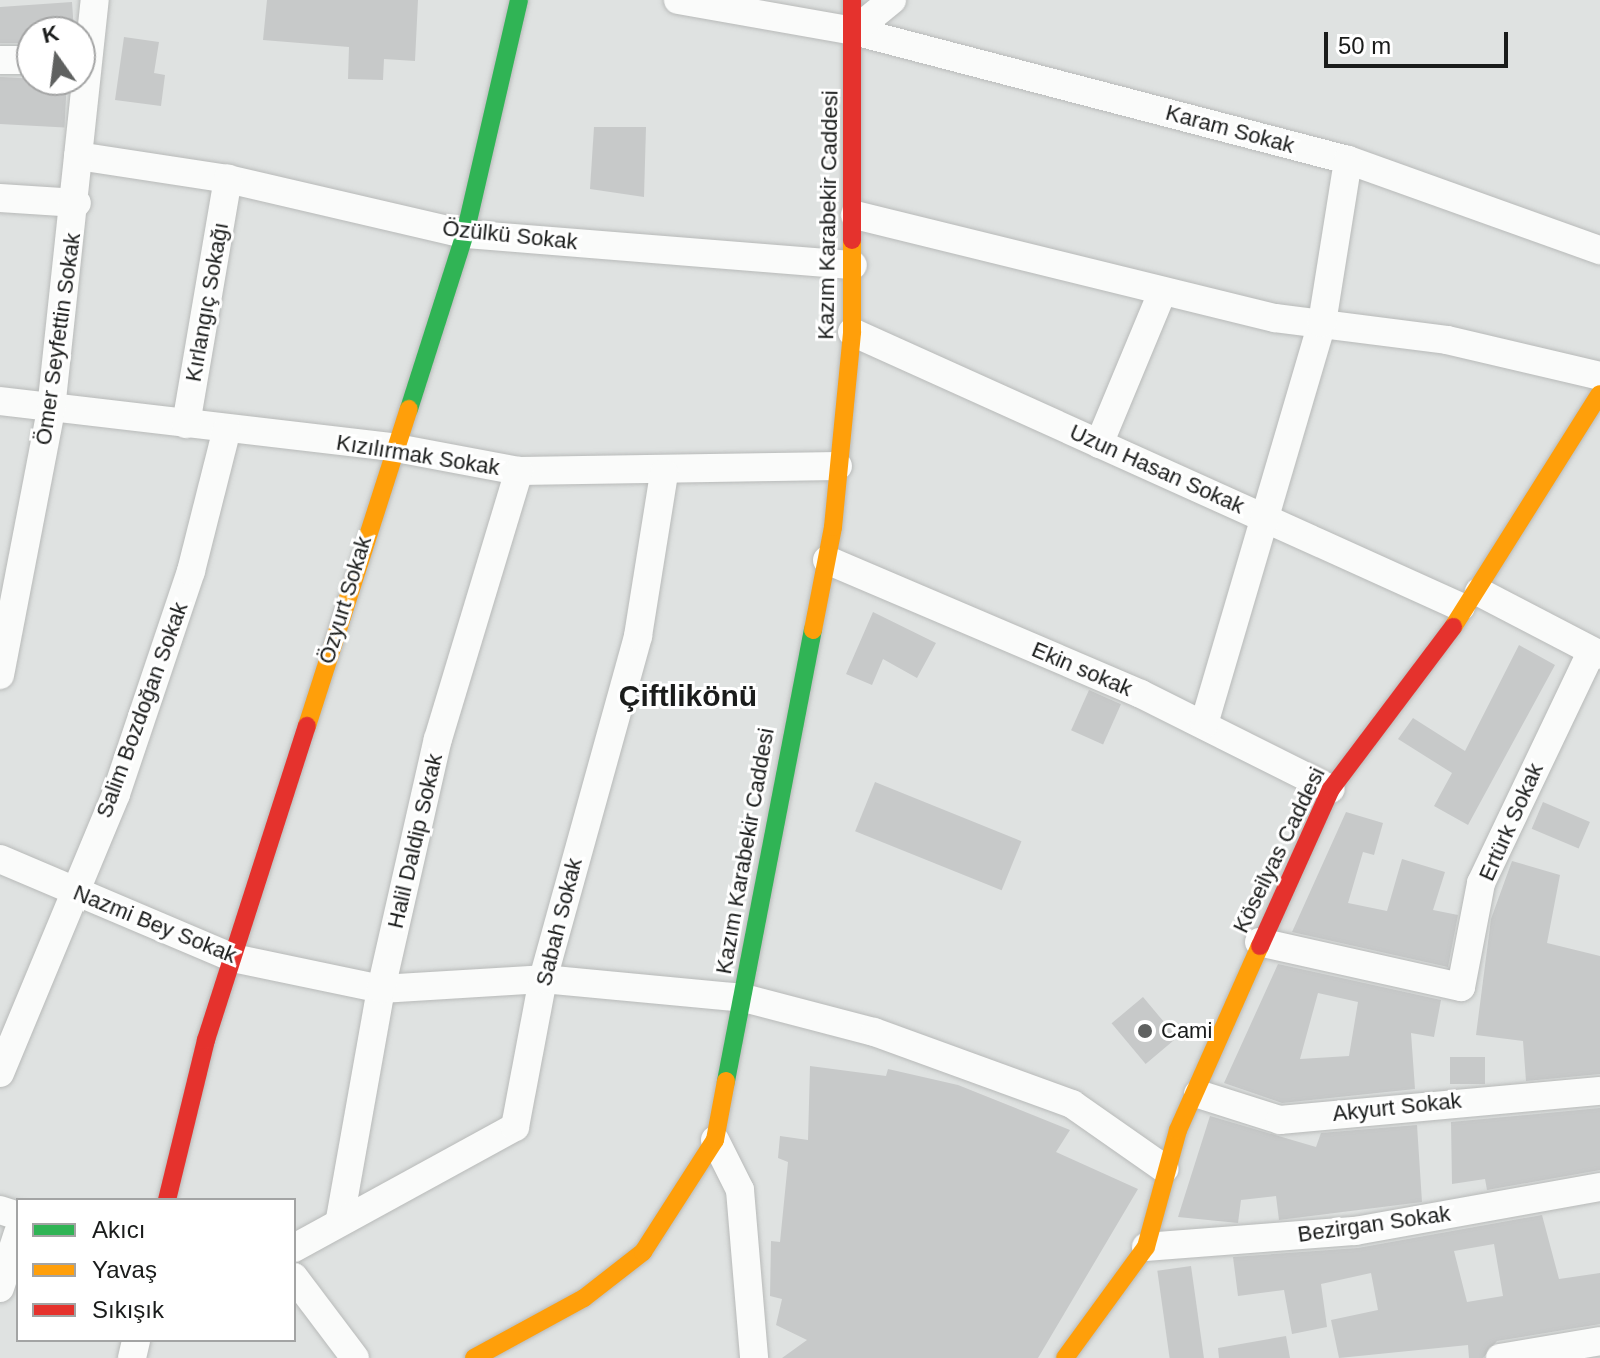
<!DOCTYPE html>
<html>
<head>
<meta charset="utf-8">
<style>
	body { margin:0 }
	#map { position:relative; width:1600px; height:1358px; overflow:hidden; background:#dfe2e1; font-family:Helvetica,sans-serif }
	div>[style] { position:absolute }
	.building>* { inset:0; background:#c7c9c9; transform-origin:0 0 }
	.roads { filter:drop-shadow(0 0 2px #b8bab9) drop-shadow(0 0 2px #b8bab9) }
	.street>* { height:28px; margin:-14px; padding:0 14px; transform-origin:14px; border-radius:14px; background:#fafbfa }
	.fast>* { height:18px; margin:-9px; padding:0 9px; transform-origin:9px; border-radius:9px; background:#30b455 }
	.slow>* { height:18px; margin:-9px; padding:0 9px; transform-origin:9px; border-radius:9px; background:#ff9f0a }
	.jam>* { height:18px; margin:-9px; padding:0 9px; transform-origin:9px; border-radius:9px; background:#e5322d }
	.dots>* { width:22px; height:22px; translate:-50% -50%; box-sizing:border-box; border:4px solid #fff; border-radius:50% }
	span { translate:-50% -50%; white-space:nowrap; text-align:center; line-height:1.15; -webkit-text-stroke:6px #fff; paint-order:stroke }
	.street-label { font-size:22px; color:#1a1c1b }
	.poi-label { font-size:22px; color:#1a1c1b }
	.left { translate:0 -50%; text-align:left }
	.district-label { font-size:30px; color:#1a1c1b; font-weight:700 }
	.legend { position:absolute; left:16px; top:1198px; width:280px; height:144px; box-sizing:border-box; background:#fff; border:2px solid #a3a4a4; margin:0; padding:10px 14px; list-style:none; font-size:24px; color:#1a1c1b }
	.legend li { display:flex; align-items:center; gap:16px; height:40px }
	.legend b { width:40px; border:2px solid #a3a4a4 }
	.north { position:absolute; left:16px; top:16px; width:80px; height:80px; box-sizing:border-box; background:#fff; border:2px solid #a3a4a4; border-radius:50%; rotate:346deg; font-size:22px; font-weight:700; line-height:32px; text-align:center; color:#1a1c1b }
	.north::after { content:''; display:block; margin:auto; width:28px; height:36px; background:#5f6160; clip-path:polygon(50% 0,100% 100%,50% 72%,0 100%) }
	.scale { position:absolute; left:1324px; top:32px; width:184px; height:36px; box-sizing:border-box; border:4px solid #1a1c1b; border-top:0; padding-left:10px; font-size:24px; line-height:28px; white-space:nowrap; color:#1a1c1b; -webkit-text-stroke:6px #fff; paint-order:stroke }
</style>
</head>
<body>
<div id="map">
	<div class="building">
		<div style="clip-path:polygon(267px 0,418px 0,415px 61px,384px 59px,383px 80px,348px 79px,349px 47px,263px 40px)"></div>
		<div style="clip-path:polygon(72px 2px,74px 32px,32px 32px,32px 43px,0 43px,0 7px)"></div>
		<div style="clip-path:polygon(124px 37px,159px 42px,154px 73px,165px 75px,161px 106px,115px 100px)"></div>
		<div style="left:0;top:77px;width:67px;height:47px;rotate:3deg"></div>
		<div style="clip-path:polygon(594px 127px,646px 127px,644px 197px,590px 189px)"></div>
		<div style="clip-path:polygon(873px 612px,936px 643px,917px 678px,883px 659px,872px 685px,846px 674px)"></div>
		<div style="clip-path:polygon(1519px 645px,1555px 665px,1468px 825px,1434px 806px,1452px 773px,1398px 739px,1413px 718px,1465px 751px)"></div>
		<div style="left:1089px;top:690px;width:35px;height:44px;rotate:24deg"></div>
		<div style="left:875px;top:782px;width:158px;height:53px;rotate:22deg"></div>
		<div style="left:1543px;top:802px;width:51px;height:29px;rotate:23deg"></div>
		<div style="clip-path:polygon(1346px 812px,1383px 823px,1374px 855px,1363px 852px,1348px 903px,1387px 911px,1402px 859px,1445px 872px,1433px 910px,1458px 915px,1448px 967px,1292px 932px)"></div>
		<div style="clip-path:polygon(1512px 861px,1560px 875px,1547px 943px,1600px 956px,1600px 1074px,1526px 1081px,1523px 1041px,1476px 1035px,1491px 919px)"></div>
		<div style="clip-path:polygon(evenodd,1278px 964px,1441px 1000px,1434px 1037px,1411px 1033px,1415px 1089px,1282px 1103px,1224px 1083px,1278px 964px,1318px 993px,1358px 1002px,1349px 1056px,1300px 1059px,1318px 993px)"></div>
		<div style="left:1143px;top:997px;width:53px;height:41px;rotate:50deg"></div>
		<div style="left:1485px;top:1057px;width:27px;height:35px;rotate:90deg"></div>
		<div style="clip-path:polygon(810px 1066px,886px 1076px,888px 1069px,958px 1085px,1070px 1130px,1056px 1152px,1138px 1189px,1038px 1358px,782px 1358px,807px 1340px,776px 1325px,782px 1299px,770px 1296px,771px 1241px,780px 1242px,788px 1162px,778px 1158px,780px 1136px,808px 1140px)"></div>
		<div style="clip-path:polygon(1600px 1108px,1600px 1170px,1487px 1190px,1485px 1179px,1452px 1184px,1451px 1122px)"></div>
		<div style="clip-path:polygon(1210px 1116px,1316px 1147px,1321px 1133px,1417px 1125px,1422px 1202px,1279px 1220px,1276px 1196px,1241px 1200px,1238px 1223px,1178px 1217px)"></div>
		<div style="clip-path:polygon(evenodd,1542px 1215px,1559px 1279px,1600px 1273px,1600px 1324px,1497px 1341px,1483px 1358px,1469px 1358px,1468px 1345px,1339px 1358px,1331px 1320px,1378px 1310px,1371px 1273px,1321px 1284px,1327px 1327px,1292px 1334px,1284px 1290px,1238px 1296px,1233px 1257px,1358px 1248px,1542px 1215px,1494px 1244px,1503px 1296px,1467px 1302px,1454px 1251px,1494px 1244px)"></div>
		<div style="left:1191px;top:1266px;width:93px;height:34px;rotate:82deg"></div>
		<div style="clip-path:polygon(1286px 1336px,1290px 1358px,1219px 1358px,1218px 1348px)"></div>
	</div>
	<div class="roads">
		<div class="street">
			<div style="left:678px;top:0;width:179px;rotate:10deg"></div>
			<div style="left:854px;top:31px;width:511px;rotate:14.64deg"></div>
			<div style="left:1348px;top:160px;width:268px;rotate:19.7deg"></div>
			<div style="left:854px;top:31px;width:49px;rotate:-39.2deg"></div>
			<div style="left:0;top:60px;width:32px"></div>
			<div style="left:78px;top:156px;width:152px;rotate:8.7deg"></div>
			<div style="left:228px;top:179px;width:243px;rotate:13.1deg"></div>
			<div style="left:465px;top:234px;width:389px;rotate:4.6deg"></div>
			<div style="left:0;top:198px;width:77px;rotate:3.7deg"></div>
			<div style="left:855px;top:215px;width:432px;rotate:13.8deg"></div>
			<div style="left:1275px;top:318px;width:173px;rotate:7.3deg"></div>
			<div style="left:1447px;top:340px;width:157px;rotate:13.2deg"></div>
			<div style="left:852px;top:332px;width:668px;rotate:24.3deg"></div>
			<div style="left:0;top:401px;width:394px;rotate:6.7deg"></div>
			<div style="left:391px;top:447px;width:130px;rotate:10.6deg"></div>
			<div style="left:519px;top:471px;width:319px;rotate:-0.9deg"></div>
			<div style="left:186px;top:424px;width:249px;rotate:-80.3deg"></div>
			<div style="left:1099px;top:444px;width:164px;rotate:-67.4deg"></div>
			<div style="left:827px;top:560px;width:341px;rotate:23.1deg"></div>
			<div style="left:1141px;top:694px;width:212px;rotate:26.6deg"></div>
			<div style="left:1479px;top:592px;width:136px;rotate:27.5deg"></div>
			<div style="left:0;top:675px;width:271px;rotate:-79.1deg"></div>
			<div style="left:51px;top:409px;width:411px;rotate:-83.9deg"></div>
			<div style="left:1204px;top:724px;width:418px;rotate:-73.6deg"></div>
			<div style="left:1322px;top:323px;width:165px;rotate:-80.9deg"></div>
			<div style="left:0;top:859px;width:253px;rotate:23deg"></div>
			<div style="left:233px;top:958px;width:151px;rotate:11.8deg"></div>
			<div style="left:381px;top:989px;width:162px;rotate:-3.5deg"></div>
			<div style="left:543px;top:979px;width:202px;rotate:5.4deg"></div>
			<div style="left:744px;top:998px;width:134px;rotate:14.7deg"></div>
			<div style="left:874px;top:1032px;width:211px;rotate:20deg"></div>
			<div style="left:1072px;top:1104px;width:113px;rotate:35deg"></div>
			<div style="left:1259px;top:942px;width:207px;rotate:12.6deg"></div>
			<div style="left:1461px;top:987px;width:106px;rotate:-79.1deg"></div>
			<div style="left:1481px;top:883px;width:256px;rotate:-64.5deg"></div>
			<div style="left:0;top:1073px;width:302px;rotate:-67.4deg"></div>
			<div style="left:116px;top:794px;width:235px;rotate:-71.4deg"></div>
			<div style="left:191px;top:571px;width:146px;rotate:-75.8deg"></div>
			<div style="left:1198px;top:1094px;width:86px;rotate:17.6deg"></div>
			<div style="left:1280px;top:1120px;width:321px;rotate:-5.2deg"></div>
			<div style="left:715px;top:1140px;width:56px;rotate:63.4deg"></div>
			<div style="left:740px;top:1190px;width:169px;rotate:85.2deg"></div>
			<div style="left:0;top:1210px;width:19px;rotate:18deg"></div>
			<div style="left:340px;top:1219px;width:234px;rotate:-79.9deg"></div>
			<div style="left:381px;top:989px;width:256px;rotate:-77.2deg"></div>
			<div style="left:438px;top:739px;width:280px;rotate:-73.2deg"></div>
			<div style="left:1146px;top:1247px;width:210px;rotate:-4.4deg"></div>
			<div style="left:1355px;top:1231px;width:249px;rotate:-10.2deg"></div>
			<div style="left:294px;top:1248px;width:252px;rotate:-28.7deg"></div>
			<div style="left:515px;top:1127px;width:151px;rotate:-79.3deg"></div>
			<div style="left:543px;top:979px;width:356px;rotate:-74.5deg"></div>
			<div style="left:638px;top:636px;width:165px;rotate:-80.9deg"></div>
			<div style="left:294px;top:1277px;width:101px;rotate:53deg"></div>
			<div style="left:0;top:1288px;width:58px;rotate:-71.9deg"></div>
			<div style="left:132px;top:1358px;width:18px;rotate:-77deg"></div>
			<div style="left:1500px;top:1358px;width:101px;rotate:-9.6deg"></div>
		</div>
		<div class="fast">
			<div style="left:409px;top:409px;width:184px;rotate:-72.3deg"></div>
			<div style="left:465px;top:234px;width:240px;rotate:-77deg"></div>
			<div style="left:726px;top:1081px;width:459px;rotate:-79.1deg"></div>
		</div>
		<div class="slow">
			<div style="left:1453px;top:627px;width:275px;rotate:-57.8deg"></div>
			<div style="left:813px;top:630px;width:105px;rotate:-79deg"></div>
			<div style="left:833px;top:527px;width:196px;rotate:-84.4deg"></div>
			<div style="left:852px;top:332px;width:92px;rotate:-90deg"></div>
			<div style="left:307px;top:726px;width:333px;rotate:-72.2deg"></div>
			<div style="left:474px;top:1358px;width:125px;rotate:-28.6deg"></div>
			<div style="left:584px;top:1298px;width:75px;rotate:-37.9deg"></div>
			<div style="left:643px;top:1252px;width:133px;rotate:-57.3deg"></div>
			<div style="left:715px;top:1140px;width:60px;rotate:-79.4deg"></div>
			<div style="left:1065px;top:1358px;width:137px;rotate:-53.9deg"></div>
			<div style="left:1146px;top:1247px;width:121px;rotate:-74.7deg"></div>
			<div style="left:1178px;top:1130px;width:201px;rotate:-66deg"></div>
		</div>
		<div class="jam">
			<div style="left:852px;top:0;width:240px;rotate:90deg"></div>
			<div style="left:1260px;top:946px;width:172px;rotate:-65.7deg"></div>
			<div style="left:1331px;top:789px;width:203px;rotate:-53deg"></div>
			<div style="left:167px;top:1200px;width:165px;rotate:-76.3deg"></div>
			<div style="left:206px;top:1040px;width:330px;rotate:-72.2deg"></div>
		</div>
	</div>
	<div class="dots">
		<div style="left:1145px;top:1031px;background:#5f6160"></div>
	</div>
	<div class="street-label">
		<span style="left:1230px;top:129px;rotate:15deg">Karam Sokak</span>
		<span style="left:828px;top:215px;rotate:-89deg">Kazım Karabekir Caddesi</span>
		<span style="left:510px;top:235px;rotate:6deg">Özülkü Sokak</span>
		<span style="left:207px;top:302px;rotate:-80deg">Kırlangıç Sokağı</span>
		<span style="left:58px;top:339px;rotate:-82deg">Ömer Seyfettin Sokak</span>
		<span style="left:418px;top:455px;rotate:9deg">Kızılırmak Sokak</span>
		<span style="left:1157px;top:469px;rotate:24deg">Uzun Hasan Sokak</span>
		<span style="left:345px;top:600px;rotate:-73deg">Özyurt Sokak</span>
		<span style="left:1082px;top:669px;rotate:23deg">Ekin sokak</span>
		<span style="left:142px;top:710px;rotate:-70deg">Salim Bozdoğan Sokak</span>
		<span style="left:1511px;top:822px;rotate:-66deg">Ertürk Sokak</span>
		<span style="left:415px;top:841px;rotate:-77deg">Halil Daldip Sokak</span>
		<span style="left:1279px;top:850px;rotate:-64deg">Köseilyas Caddesi</span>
		<span style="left:745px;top:851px;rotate:-80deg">Kazım Karabekir Caddesi</span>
		<span style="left:559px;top:922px;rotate:-76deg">Sabah Sokak</span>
		<span style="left:155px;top:924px;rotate:22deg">Nazmi Bey Sokak</span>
		<span style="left:1397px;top:1107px;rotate:-6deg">Akyurt Sokak</span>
		<span style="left:1374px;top:1224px;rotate:-8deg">Bezirgan Sokak</span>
	</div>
	<div class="poi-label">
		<span class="left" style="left:1161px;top:1031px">Cami</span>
	</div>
	<div class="district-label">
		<span style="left:688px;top:696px">Çiftlikönü</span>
	</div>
	<ul class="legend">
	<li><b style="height:10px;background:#30b455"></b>Akıcı</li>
	<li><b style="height:10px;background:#ff9f0a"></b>Yavaş</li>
	<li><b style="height:10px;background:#e5322d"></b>Sıkışık</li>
	</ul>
	<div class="north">K</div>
	<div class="scale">50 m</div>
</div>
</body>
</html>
